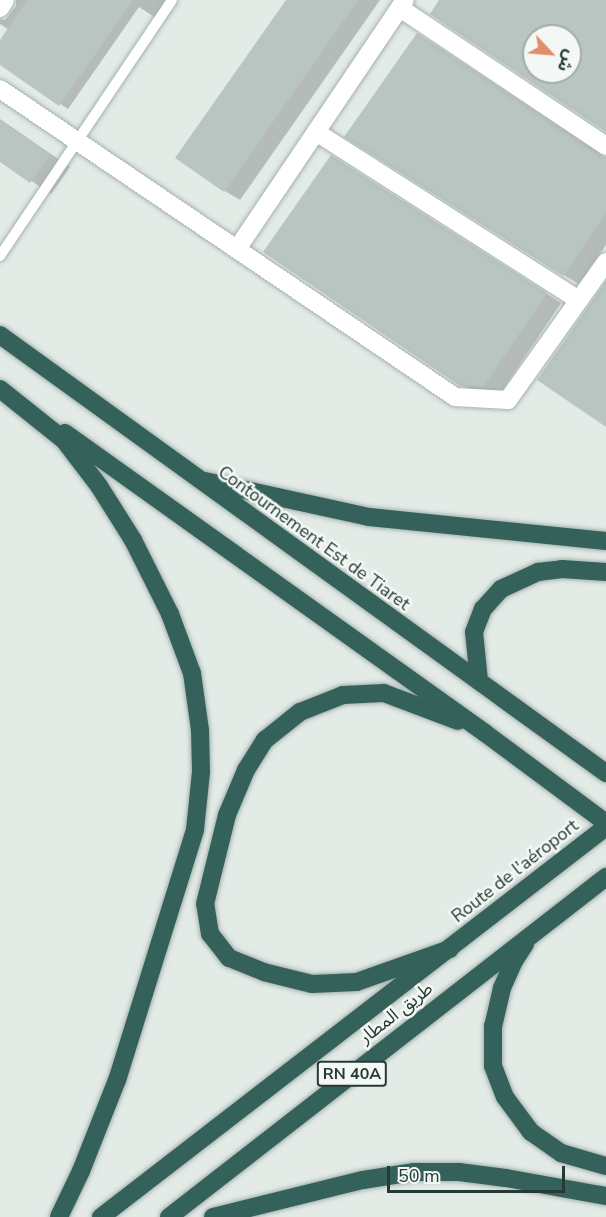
<!DOCTYPE html>
<html>
<head>
<meta charset="utf-8">
<style>
	body { margin:0 }
	#map { position:relative; width:606px; height:1217px; overflow:hidden; background:#e3ebe7; font-family:"Nunito Sans","Noto Sans Arabic",sans-serif }
	div>[style] { position:absolute }
	.shadow>* { inset:0; background:#0003 }
	.building>* { inset:0; background:#b8c5c1 }
	.roads { filter:drop-shadow(0 0 2px #a6b2ae) drop-shadow(0 0 2px #a6b2ae) }
	.lane>* { height:10px; margin:-5px; padding:0 5px; transform-origin:5px; border-radius:5px; background:#fff }
	.street>* { height:18px; margin:-9px; padding:0 9px; transform-origin:9px; border-radius:9px; background:#fff }
	.highway>* { height:18px; margin:-9px; padding:0 9px; transform-origin:9px; border-radius:9px; background:#34625b }
	span { translate:-50% -50%; white-space:nowrap; text-align:center; line-height:1.15; -webkit-text-stroke:5px #f3f8f5; paint-order:stroke }
	.shield-label span { padding:2px 4px; background:#f3f8f5; border:2px solid; border-radius:4px; -webkit-text-stroke-width:0 }
	.shield-label { font-size:16px; color:#253a35; font-weight:700 }
	.street-label { font-size:18px; color:#253a35 }
	.north { position:absolute; left:522px; top:24px; width:60px; height:60px; box-sizing:border-box; background:#f3f8f5; border:2px solid #a1aca8; border-radius:50%; rotate:116deg; font-size:16px; font-weight:700; line-height:24px; text-align:center; color:#253a35 }
	.north::after { content:''; display:block; margin:auto; width:21px; height:27px; background:#e18d6a; clip-path:polygon(50% 0,100% 100%,50% 72%,0 100%) }
	.scale { position:absolute; left:387px; top:1166px; width:178px; height:27px; box-sizing:border-box; border:3px solid #253a35; border-top:0; padding-left:8px; font-size:18px; line-height:21px; white-space:nowrap; color:#253a35; -webkit-text-stroke:4px #f3f8f5; paint-order:stroke }
</style>
</head>
<body>
<div id="map">
	<div class="shadow">
		<div style="clip-path:polygon(16px 0,173px 0,159px 20px,139px 7px,68px 109px,0 63px,0 42px,9px 30px,0 24px,0 19px,5px 20px,16px 6px)"></div>
		<div style="clip-path:polygon(287px 0,380px 0,240px 200px,225px 191px)"></div>
		<div style="clip-path:polygon(0 119px,70px 167px,51px 194px,0 160px)"></div>
		<div style="clip-path:polygon(606px 159px,606px 245px,579px 284px,564px 275px)"></div>
		<div style="clip-path:polygon(347px 166px,561px 303px,499px 395px,477px 394px,461px 385px)"></div>
	</div>
	<div class="building">
		<div style="clip-path:polygon(27px 0,133px 0,59px 106px,0 65px,0 40px)"></div>
		<div style="clip-path:polygon(286px 0,358px 0,224px 192px,175px 158px)"></div>
		<div style="clip-path:polygon(evenodd,439px 0,606px 0,606px 132px,430px 14px,439px 0,534px 36px,570px 36px,570px 72px,534px 72px,534px 36px)"></div>
		<div style="clip-path:polygon(417px 33px,606px 157px,606px 213px,563px 276px,344px 137px)"></div>
		<div style="clip-path:polygon(0 120px,50px 154px,30px 183px,0 162px)"></div>
		<div style="clip-path:polygon(331px 155px,547px 293px,483px 387px,460px 386px,263px 252px)"></div>
		<div style="clip-path:polygon(606px 281px,606px 427px,537px 380px)"></div>
	</div>
	<div class="roads">
		<div class="lane">
			<div style="left:0;top:256px;width:308px;rotate:-56.1deg"></div>
		</div>
		<div class="street">
			<div style="left:0;top:8px;width:9px;rotate:-58deg"></div>
			<div style="left:400px;top:8px;width:248px;rotate:33.8deg"></div>
			<div style="left:0;top:89px;width:549px;rotate:34.09deg"></div>
			<div style="left:455px;top:397px;width:53px;rotate:3.2deg"></div>
			<div style="left:508px;top:400px;width:169px;rotate:-54.6deg"></div>
			<div style="left:316px;top:132px;width:312px;rotate:32.6deg"></div>
			<div style="left:237px;top:249px;width:300px;rotate:-56deg"></div>
		</div>
		<div class="highway">
			<div style="left:0;top:335px;width:748px;rotate:35.86deg"></div>
			<div style="left:0;top:389px;width:82px;rotate:38.6deg"></div>
			<div style="left:64px;top:440px;width:58px;rotate:52.7deg"></div>
			<div style="left:99px;top:486px;width:64px;rotate:57.8deg"></div>
			<div style="left:133px;top:540px;width:83px;rotate:63.4deg"></div>
			<div style="left:170px;top:614px;width:63px;rotate:69.6deg"></div>
			<div style="left:192px;top:673px;width:58px;rotate:82deg"></div>
			<div style="left:200px;top:730px;width:42px;rotate:88.6deg"></div>
			<div style="left:201px;top:772px;width:58px;rotate:95.9deg"></div>
			<div style="left:195px;top:830px;width:262px;rotate:107.3deg"></div>
			<div style="left:117px;top:1080px;width:98px;rotate:111.6deg"></div>
			<div style="left:81px;top:1171px;width:51px;rotate:115.6deg"></div>
			<div style="left:65px;top:433px;width:516px;rotate:35.54deg"></div>
			<div style="left:485px;top:733px;width:151px;rotate:36.6deg"></div>
			<div style="left:205px;top:481px;width:168px;rotate:12.4deg"></div>
			<div style="left:369px;top:517px;width:238px;rotate:5.8deg"></div>
			<div style="left:479px;top:681px;width:49px;rotate:-95.8deg"></div>
			<div style="left:474px;top:632px;width:25px;rotate:-69deg"></div>
			<div style="left:483px;top:609px;width:27px;rotate:-48deg"></div>
			<div style="left:501px;top:589px;width:41px;rotate:-24.7deg"></div>
			<div style="left:538px;top:572px;width:24px;rotate:-7deg"></div>
			<div style="left:562px;top:569px;width:44px;rotate:3.9deg"></div>
			<div style="left:525px;top:944px;width:20px;rotate:123deg"></div>
			<div style="left:514px;top:961px;width:30px;rotate:114deg"></div>
			<div style="left:502px;top:988px;width:39px;rotate:103deg"></div>
			<div style="left:493px;top:1026px;width:40px;rotate:90deg"></div>
			<div style="left:493px;top:1066px;width:33px;rotate:69deg"></div>
			<div style="left:505px;top:1097px;width:44px;rotate:53.4deg"></div>
			<div style="left:531px;top:1132px;width:37px;rotate:35deg"></div>
			<div style="left:561px;top:1153px;width:47px;rotate:16.1deg"></div>
			<div style="left:450px;top:949px;width:99px;rotate:160.5deg"></div>
			<div style="left:357px;top:982px;width:45px;rotate:177.5deg"></div>
			<div style="left:312px;top:984px;width:49px;rotate:-166deg"></div>
			<div style="left:264px;top:972px;width:38px;rotate:-158deg"></div>
			<div style="left:229px;top:958px;width:31px;rotate:-128deg"></div>
			<div style="left:210px;top:934px;width:30px;rotate:-99deg"></div>
			<div style="left:205px;top:904px;width:92px;rotate:-76.1deg"></div>
			<div style="left:227px;top:815px;width:49px;rotate:-67.1deg"></div>
			<div style="left:246px;top:770px;width:36px;rotate:-58deg"></div>
			<div style="left:265px;top:740px;width:45px;rotate:-38.7deg"></div>
			<div style="left:300px;top:712px;width:46px;rotate:-21.6deg"></div>
			<div style="left:343px;top:695px;width:41px;rotate:-2.8deg"></div>
			<div style="left:384px;top:693px;width:79px;rotate:20.7deg"></div>
			<div style="left:101px;top:1217px;width:638px;rotate:-37.68deg"></div>
			<div style="left:169px;top:1217px;width:554px;rotate:-37.88deg"></div>
			<div style="left:213px;top:1217px;width:154px;rotate:-13.9deg"></div>
			<div style="left:363px;top:1180px;width:52px;rotate:-8.9deg"></div>
			<div style="left:414px;top:1172px;width:45px"></div>
			<div style="left:459px;top:1172px;width:47px;rotate:7.3deg"></div>
			<div style="left:506px;top:1178px;width:102px;rotate:10.2deg"></div>
		</div>
	</div>
	<div class="shield-label">
		<span style="left:352px;top:1074px">RN 40A</span>
	</div>
	<div class="street-label">
		<span style="left:314px;top:538px;rotate:36deg">Contournement Est de Tiaret</span>
		<span style="left:515px;top:871px;rotate:-38deg">Route de l'aéroport</span>
		<span style="left:396px;top:1013px;rotate:-38deg">طريق المطار</span>
	</div>
	<div class="north">ش</div>
	<div class="scale">50 m</div>
</div>
</body>
</html>
